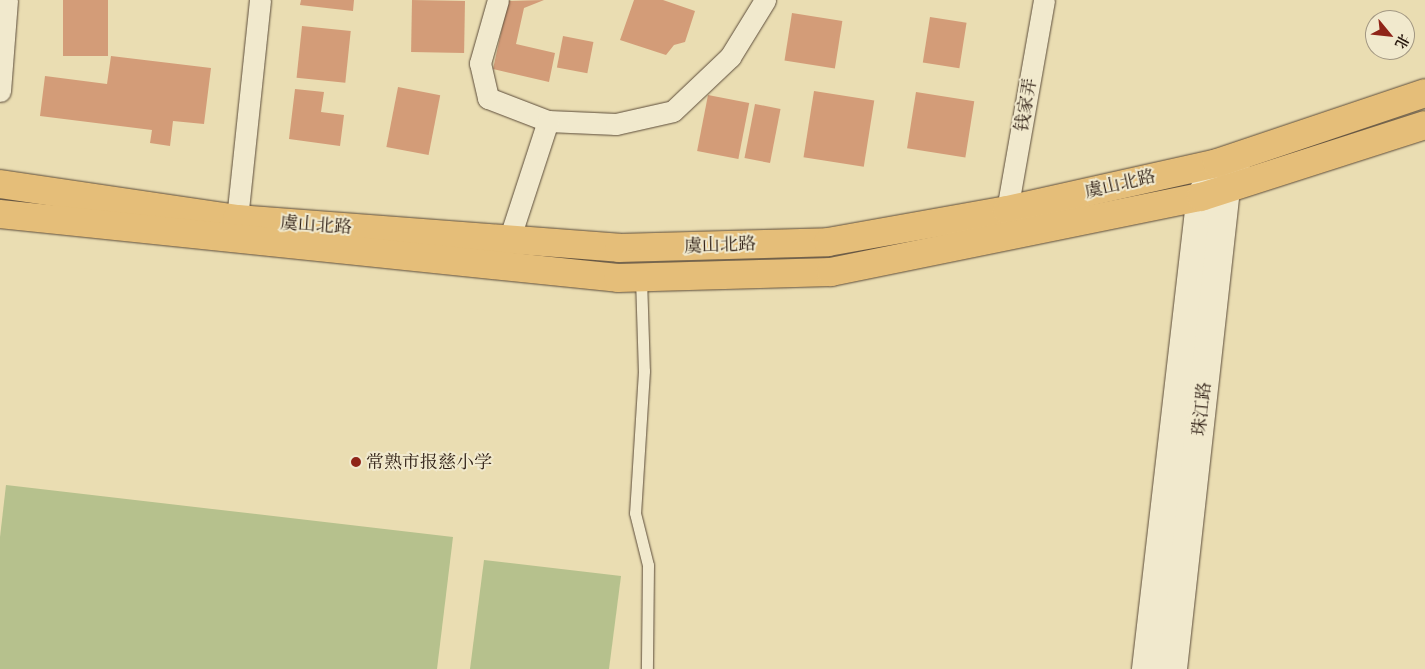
<!DOCTYPE html>
<html>
<head>
<meta charset="utf-8">
<style>
	body { margin:0 }
	#map { position:relative; width:1425px; height:669px; overflow:hidden; background:#eaddb2; font-family:"EB Garamond","Noto Serif SC",serif }
	div>[style] { position:absolute }
	.green>* { inset:0; background:#b6c18d }
	.building>* { inset:0; background:#d39c78; transform-origin:0 0 }
	.roads { filter:drop-shadow(0 0 1px #5c4c3a) drop-shadow(0 0 1px #5c4c3a) }
	.service>* { height:11px; margin:-5.5px; padding:0 5.5px; transform-origin:5.5px; border-radius:5.5px; background:#f1e9cd }
	.minor>* { height:21px; margin:-10.5px; padding:0 10.5px; transform-origin:10.5px; border-radius:10.5px; background:#f1e9cd }
	.secondary>* { height:28px; margin:-14px; padding:0 14px; transform-origin:14px; border-radius:14px; background:#f1e9cd }
	.primary>* { height:28px; margin:-14px; padding:0 14px; transform-origin:14px; border-radius:14px; background:#e5be79 }
	.dots>* { width:14px; height:14px; translate:-50% -50%; box-sizing:border-box; border:2px solid #f1e9cd; border-radius:50% }
	span { translate:-50% -50%; white-space:nowrap; text-align:center; line-height:1.15; -webkit-text-stroke:4px #f1e9cd; paint-order:stroke }
	.street-label { font-size:18px; color:#2c1c12 }
	.poi-label { font-size:18px; color:#2c1c12 }
	.left { translate:0 -50%; text-align:left }
	.north { position:absolute; left:1365px; top:10px; width:50px; height:50px; box-sizing:border-box; background:#f1e9cd; border:1px solid #a29782; border-radius:50%; rotate:118deg; font-size:14px; font-weight:700; line-height:20px; text-align:center; color:#2c1c12 }
	.north::after { content:''; display:block; margin:auto; width:18px; height:22px; background:#8f2418; clip-path:polygon(50% 0,100% 100%,50% 72%,0 100%) }
</style>
</head>
<body>
<div id="map">
	<div class="green">
		<div style="clip-path:polygon(6px 485px,453px 537px,437px 669px,0 669px,0 537px)"></div>
		<div style="clip-path:polygon(484px 560px,621px 576px,609px 669px,470px 669px)"></div>
	</div>
	<div class="building">
		<div style="left:63px;top:0;width:45px;height:56px"></div>
		<div style="clip-path:polygon(301px 0,354px 0,353px 11px,300px 5px)"></div>
		<div style="left:412px;top:0;width:53px;height:52px;rotate:1deg"></div>
		<div style="clip-path:polygon(544px 0,524px 8px,516px 44px,555px 53px,549px 82px,493px 69px,508px 1px)"></div>
		<div style="clip-path:polygon(634px 0,663px 0,695px 11px,685px 42px,674px 45px,666px 55px,620px 40px)"></div>
		<div style="left:792px;top:13px;width:51px;height:48px;rotate:9deg"></div>
		<div style="left:930px;top:17px;width:37px;height:46px;rotate:9deg"></div>
		<div style="left:302px;top:26px;width:49px;height:52px;rotate:6deg"></div>
		<div style="left:563px;top:36px;width:31px;height:32px;rotate:11deg"></div>
		<div style="clip-path:polygon(111px 56px,211px 68px,204px 124px,173px 121px,170px 146px,150px 143px,152px 130px,40px 116px,45px 76px,107px 84px)"></div>
		<div style="left:398px;top:87px;width:43px;height:61px;rotate:11deg"></div>
		<div style="clip-path:polygon(295px 89px,324px 92px,321px 112px,344px 115px,340px 146px,289px 139px)"></div>
		<div style="left:814px;top:91px;width:61px;height:67px;rotate:9deg"></div>
		<div style="left:916px;top:92px;width:59px;height:57px;rotate:9deg"></div>
		<div style="left:708px;top:95px;width:42px;height:57px;rotate:11deg"></div>
		<div style="left:755px;top:104px;width:26px;height:55px;rotate:11deg"></div>
	</div>
	<div class="roads">
		<div class="service">
			<div style="left:641px;top:278px;width:93px;rotate:88.2deg"></div>
			<div style="left:644px;top:371px;width:142px;rotate:93.6deg"></div>
			<div style="left:635px;top:513px;width:54px;rotate:76deg"></div>
			<div style="left:648px;top:565px;width:104px;rotate:90.6deg"></div>
		</div>
		<div class="minor">
			<div style="left:498px;top:0;width:66px;rotate:105.9deg"></div>
			<div style="left:480px;top:63px;width:36px;rotate:77deg"></div>
			<div style="left:488px;top:98px;width:64px;rotate:21deg"></div>
			<div style="left:548px;top:121px;width:68px;rotate:2.5deg"></div>
			<div style="left:616px;top:124px;width:58px;rotate:-12.8deg"></div>
			<div style="left:673px;top:111px;width:79px;rotate:-43.5deg"></div>
			<div style="left:730px;top:57px;width:67px;rotate:-58.4deg"></div>
			<div style="left:0;top:91px;width:91px;rotate:-85.6deg"></div>
			<div style="left:1007px;top:210px;width:213px;rotate:-80deg"></div>
			<div style="left:237px;top:219px;width:220px;rotate:-84deg"></div>
			<div style="left:509px;top:240px;width:125px;rotate:-71.9deg"></div>
		</div>
		<div class="secondary">
			<div style="left:1146px;top:669px;width:475px;rotate:-83.4deg"></div>
			<div style="left:1201px;top:197px;width:24px;rotate:-66deg"></div>
			<div style="left:1173px;top:669px;width:482px;rotate:-83.7deg"></div>
			<div style="left:1226px;top:190px;width:24px;rotate:-66deg"></div>
		</div>
		<div class="primary">
			<div style="left:0;top:184px;width:240px;rotate:8.4deg"></div>
			<div style="left:237px;top:219px;width:383px;rotate:4.3deg"></div>
			<div style="left:619px;top:248px;width:209px;rotate:-1.6deg"></div>
			<div style="left:828px;top:242px;width:182px;rotate:-10.1deg"></div>
			<div style="left:1007px;top:210px;width:215px;rotate:-12.6deg"></div>
			<div style="left:1217px;top:163px;width:219px;rotate:-18.6deg"></div>
			<div style="left:0;top:214px;width:621px;rotate:5.91deg"></div>
			<div style="left:618px;top:278px;width:213px;rotate:-1.6deg"></div>
			<div style="left:831px;top:272px;width:378px;rotate:-11.5deg"></div>
			<div style="left:1201px;top:197px;width:235px;rotate:-17.8deg"></div>
		</div>
	</div>
	<div class="dots">
		<div style="left:356px;top:462px;background:#8f2418"></div>
	</div>
	<div class="street-label">
		<span style="left:1026px;top:105px;rotate:-80deg">钱家弄</span>
		<span style="left:1120px;top:184px;rotate:-13deg">虞山北路</span>
		<span style="left:316px;top:225px;rotate:4deg">虞山北路</span>
		<span style="left:720px;top:245px;rotate:-2deg">虞山北路</span>
		<span style="left:1202px;top:409px;rotate:-84deg">珠江路</span>
	</div>
	<div class="poi-label">
		<span class="left" style="left:366px;top:462px">常熟市报慈小学</span>
	</div>
	<div class="north">北</div>
</div>
</body>
</html>
